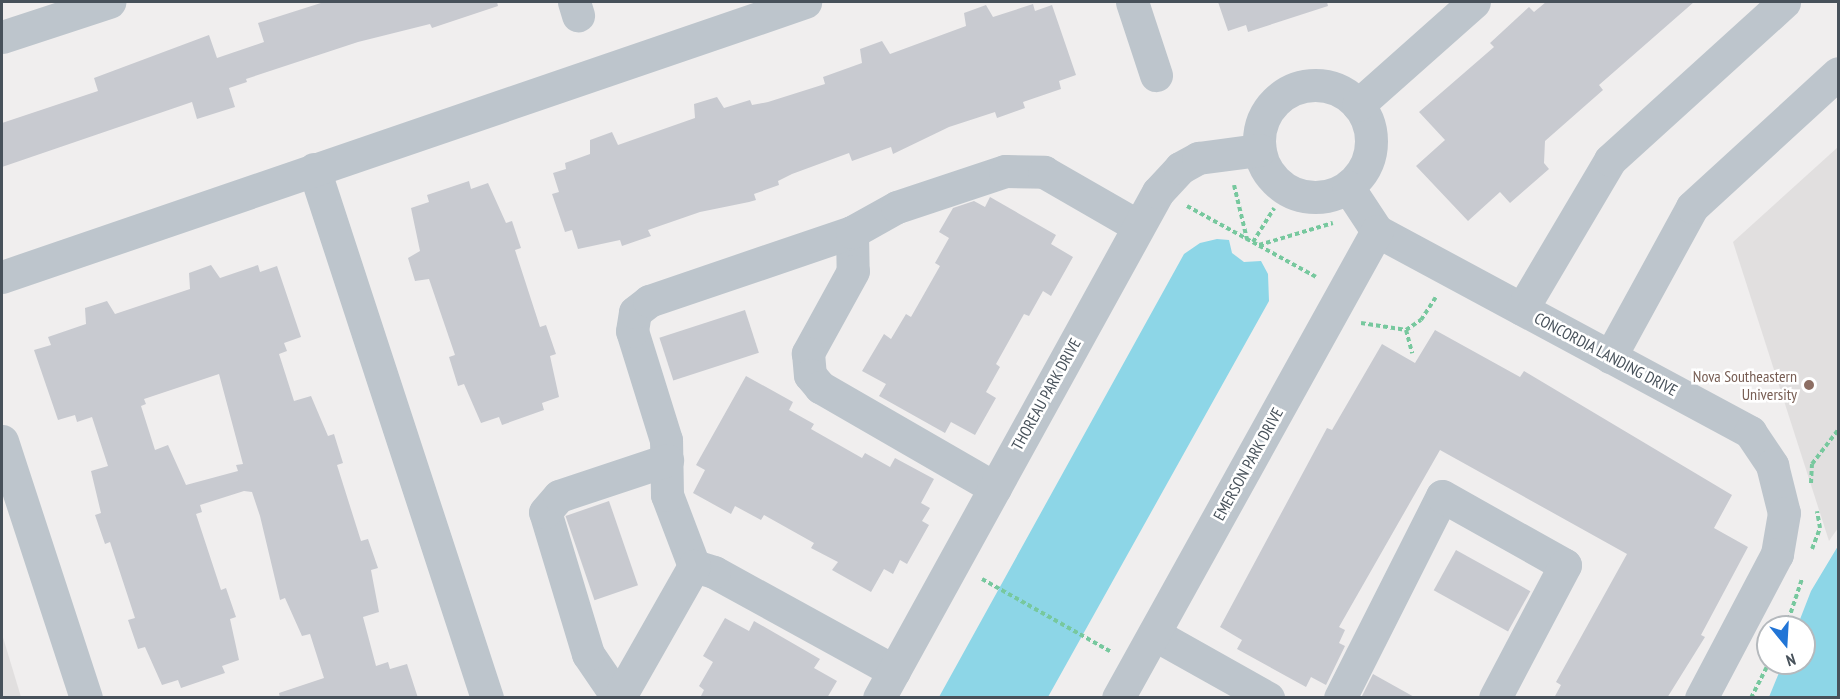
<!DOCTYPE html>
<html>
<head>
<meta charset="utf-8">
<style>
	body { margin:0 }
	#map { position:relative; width:1840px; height:699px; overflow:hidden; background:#f0eeee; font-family:"PT Sans Narrow",sans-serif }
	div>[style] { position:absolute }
	.education>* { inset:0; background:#e1dfdf }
	.water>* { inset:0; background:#8dd6e7 }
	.building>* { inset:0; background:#c8cad0; transform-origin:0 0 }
	.path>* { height:4px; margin-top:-2px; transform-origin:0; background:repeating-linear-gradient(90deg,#77c89e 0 4.5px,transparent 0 7.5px) }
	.minor>* { height:33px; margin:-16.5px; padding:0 16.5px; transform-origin:16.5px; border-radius:16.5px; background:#bdc5cc }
	.minor>.ring { margin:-16.5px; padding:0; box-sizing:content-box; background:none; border:33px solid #bdc5cc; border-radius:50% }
	.dots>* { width:16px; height:16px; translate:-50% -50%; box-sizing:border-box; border:3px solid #fff; border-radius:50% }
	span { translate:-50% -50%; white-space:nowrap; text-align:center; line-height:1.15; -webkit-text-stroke:5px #fff; paint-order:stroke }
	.street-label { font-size:16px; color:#47515a }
	.education-label { font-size:16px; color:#785e54 }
	.right { translate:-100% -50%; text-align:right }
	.frame { position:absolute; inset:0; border:3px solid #47515a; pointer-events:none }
	.north { position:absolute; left:1756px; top:615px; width:60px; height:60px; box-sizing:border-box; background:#fff; border:2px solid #b5b9bd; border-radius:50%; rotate:162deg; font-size:16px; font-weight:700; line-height:24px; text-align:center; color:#47515a }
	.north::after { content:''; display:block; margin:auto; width:21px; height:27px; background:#2275d6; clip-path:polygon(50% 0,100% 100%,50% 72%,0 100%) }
</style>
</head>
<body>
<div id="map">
	<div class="education">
		<div style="clip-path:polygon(1838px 147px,1838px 528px,1829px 541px,1733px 242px)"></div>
		<div style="clip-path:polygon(2px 634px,21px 697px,2px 697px)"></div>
	</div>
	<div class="water">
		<div style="clip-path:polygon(1217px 239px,1229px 240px,1232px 253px,1244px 262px,1261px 261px,1268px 274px,1269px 301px,1048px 697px,939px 697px,1184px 254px,1200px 243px)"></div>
		<div style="clip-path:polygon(1838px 546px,1838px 697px,1769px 697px,1783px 663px,1804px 663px,1804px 627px,1797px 627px,1811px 591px)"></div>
	</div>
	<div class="building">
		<div style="clip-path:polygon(324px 2px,497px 2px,498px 6px,432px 28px,430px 24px,358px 42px,246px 79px,247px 82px,229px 88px,235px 107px,197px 119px,192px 102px,2px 167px,2px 123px,98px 91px,94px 78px,209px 35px,217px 58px,264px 42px,258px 23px)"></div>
		<div style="clip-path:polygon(1218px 2px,1327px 2px,1328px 6px,1248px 32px,1246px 25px,1228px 31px)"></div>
		<div style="clip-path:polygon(1546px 2px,1694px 2px,1599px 85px,1603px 90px,1545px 141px,1544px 163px,1549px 169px,1510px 203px,1500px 192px,1468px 221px,1416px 166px,1445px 140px,1419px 112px,1494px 47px,1490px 43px,1529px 7px,1534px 12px)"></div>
		<div style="clip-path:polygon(1033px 4px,1035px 11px,1052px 5px,1076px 75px,1059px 81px,1061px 89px,1023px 102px,1025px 108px,997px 118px,995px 112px,949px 127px,893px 154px,891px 147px,852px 161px,849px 153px,792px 174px,778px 181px,779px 185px,754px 194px,756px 200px,749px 202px,700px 212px,648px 230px,651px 236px,622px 246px,620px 240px,578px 249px,572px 230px,565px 232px,552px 194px,559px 192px,553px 173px,566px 169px,565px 163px,590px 154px,590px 140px,612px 132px,618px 145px,695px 118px,694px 104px,717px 97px,724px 108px,750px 100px,752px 105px,768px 102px,825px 84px,823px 77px,862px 63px,860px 49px,882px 41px,890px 54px,966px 26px,964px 13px,986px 5px,993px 17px)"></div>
		<div style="clip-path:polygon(469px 181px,471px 189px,488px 183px,506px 223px,512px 221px,521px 248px,515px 250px,540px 327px,546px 325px,556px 354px,550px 356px,559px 397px,542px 403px,544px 410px,502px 425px,499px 417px,481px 423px,464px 384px,458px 386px,449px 357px,455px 355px,429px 279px,415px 281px,408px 258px,420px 251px,411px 208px,429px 202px,427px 195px)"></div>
		<div style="clip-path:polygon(990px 197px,1056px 235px,1051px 244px,1073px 257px,1051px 296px,1043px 291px,1029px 316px,1024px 314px,996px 364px,1000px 367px,986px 392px,996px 398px,975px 435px,951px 422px,945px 433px,879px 396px,886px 384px,862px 371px,884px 334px,891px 339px,906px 314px,911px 317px,940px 266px,935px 263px,949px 238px,939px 232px,953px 208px,974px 201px,985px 207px)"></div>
		<div style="clip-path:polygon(evenodd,211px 265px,220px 278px,258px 265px,260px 272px,277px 266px,301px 337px,284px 343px,287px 351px,279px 354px,294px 401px,311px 396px,328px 436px,334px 434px,343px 463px,337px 465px,361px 541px,368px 539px,378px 568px,371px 570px,379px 612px,363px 617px,376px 666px,388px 662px,390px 669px,407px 664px,418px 698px,280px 698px,279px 693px,324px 678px,310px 634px,302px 636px,285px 598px,280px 600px,260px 516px,252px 492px,244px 491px,200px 505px,202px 512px,196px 514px,221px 590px,226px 588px,236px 617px,230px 619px,239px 660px,222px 666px,225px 673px,181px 688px,178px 680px,162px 685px,145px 647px,138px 649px,128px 620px,135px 618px,110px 542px,105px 544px,95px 515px,101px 513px,91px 471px,108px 466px,92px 417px,77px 422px,75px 415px,58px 420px,34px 350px,51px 345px,48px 337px,86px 324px,85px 308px,107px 301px,115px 314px,190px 289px,189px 273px,211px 265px,219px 374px,243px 464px,236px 465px,238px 471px,186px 485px,168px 445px,155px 450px,141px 406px,146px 404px,144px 399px,219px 374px)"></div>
		<div style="left:745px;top:310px;width:45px;height:90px;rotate:72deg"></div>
		<div style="clip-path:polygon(1435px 330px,1520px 377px,1524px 371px,1732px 495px,1714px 528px,1748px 547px,1701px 635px,1705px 637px,1667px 698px,1554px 698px,1561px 685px,1556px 682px,1627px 554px,1440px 450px,1339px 627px,1345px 630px,1339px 643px,1345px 646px,1326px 685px,1311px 677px,1306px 687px,1237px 649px,1242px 640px,1220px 627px,1327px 428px,1332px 430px,1382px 344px,1415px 363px)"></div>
		<div style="clip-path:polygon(746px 376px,793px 402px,789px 410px,814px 424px,811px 429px,862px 458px,865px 453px,890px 467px,895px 458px,934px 479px,921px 503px,930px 508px,922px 521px,929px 525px,907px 564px,900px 560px,893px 574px,884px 569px,871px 592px,832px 570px,838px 562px,811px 548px,814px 543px,764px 515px,761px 520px,735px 506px,731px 514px,693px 493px,705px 470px,696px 465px)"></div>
		<div style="left:609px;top:501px;width:89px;height:46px;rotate:71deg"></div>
		<div style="left:1456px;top:550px;width:85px;height:46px;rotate:29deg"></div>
		<div style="clip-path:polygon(725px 618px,749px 631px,754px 621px,820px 659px,814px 668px,837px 681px,827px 698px,700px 698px,704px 690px,699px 686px,713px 662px,703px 656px)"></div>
		<div style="clip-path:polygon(1373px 674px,1416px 698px,1361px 698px)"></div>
	</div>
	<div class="path">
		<div style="left:1234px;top:185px;width:56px;rotate:76.5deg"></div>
		<div style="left:1187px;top:206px;width:147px;rotate:28.8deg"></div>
		<div style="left:1253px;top:242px;width:40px;rotate:-58deg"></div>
		<div style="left:1259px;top:245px;width:77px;rotate:-16.6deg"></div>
		<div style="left:1361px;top:323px;width:46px;rotate:8.8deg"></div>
		<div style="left:1406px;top:330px;width:18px;rotate:-34deg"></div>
		<div style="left:1421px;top:320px;width:27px;rotate:-57deg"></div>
		<div style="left:1406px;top:330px;width:24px;rotate:75deg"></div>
		<div style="left:1811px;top:483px;width:19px;rotate:-87deg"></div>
		<div style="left:1812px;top:464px;width:43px;rotate:-52.6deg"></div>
		<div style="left:1812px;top:549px;width:22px;rotate:-69deg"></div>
		<div style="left:1820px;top:528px;width:17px;rotate:-100deg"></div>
		<div style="left:982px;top:579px;width:147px;rotate:29.4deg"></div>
		<div style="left:1786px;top:627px;width:51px;rotate:-71.6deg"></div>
		<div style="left:1751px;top:698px;width:39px;rotate:-63deg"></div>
	</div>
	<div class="minor">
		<div style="left:574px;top:2px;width:14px;rotate:73deg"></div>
		<div style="left:1132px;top:2px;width:77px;rotate:71.8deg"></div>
		<div style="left:2px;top:37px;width:113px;rotate:-18.1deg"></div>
		<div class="ring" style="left:1259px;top:85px;width:79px;height:79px"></div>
		<div style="left:1358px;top:105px;width:155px;rotate:-41.6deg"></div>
		<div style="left:314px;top:169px;width:557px;rotate:71.89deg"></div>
		<div style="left:1348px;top:187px;width:53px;rotate:56.6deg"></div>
		<div style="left:1377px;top:231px;width:424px;rotate:28.3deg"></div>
		<div style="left:1750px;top:432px;width:40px;rotate:56deg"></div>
		<div style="left:1772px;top:465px;width:49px;rotate:76deg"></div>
		<div style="left:1784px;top:513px;width:42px;rotate:99.7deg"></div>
		<div style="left:1777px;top:554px;width:163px;rotate:117.8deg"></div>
		<div style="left:852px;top:232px;width:39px;rotate:89deg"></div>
		<div style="left:853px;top:271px;width:94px;rotate:118.8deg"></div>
		<div style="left:808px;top:353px;width:22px;rotate:85deg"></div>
		<div style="left:810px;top:375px;width:16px;rotate:50deg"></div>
		<div style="left:820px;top:387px;width:202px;rotate:30deg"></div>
		<div style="left:2px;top:277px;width:849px;rotate:-18.9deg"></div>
		<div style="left:1522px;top:309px;width:173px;rotate:-59.4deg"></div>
		<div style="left:1610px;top:160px;width:235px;rotate:-42.2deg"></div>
		<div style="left:1610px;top:357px;width:171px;rotate:-61.3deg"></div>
		<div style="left:1692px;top:207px;width:198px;rotate:-42.5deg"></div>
		<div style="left:2px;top:441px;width:270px;rotate:71.9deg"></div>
		<div style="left:1154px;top:634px;width:131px;rotate:29.3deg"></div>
		<div style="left:894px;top:671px;width:205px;rotate:-151.2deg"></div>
		<div style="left:714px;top:572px;width:21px;rotate:-163deg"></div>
		<div style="left:694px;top:566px;width:76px;rotate:-110.8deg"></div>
		<div style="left:667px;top:495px;width:55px;rotate:-91deg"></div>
		<div style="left:666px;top:440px;width:114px;rotate:-107.3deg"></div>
		<div style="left:632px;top:331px;width:19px;rotate:-81deg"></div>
		<div style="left:635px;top:312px;width:18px;rotate:-38deg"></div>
		<div style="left:649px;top:301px;width:214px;rotate:-18.8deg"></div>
		<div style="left:852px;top:232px;width:51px;rotate:-29.1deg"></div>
		<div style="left:897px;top:207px;width:114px;rotate:-18.4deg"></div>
		<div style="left:1005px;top:171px;width:39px;rotate:1deg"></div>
		<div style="left:1044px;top:172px;width:108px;rotate:29.9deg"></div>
		<div style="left:618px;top:698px;width:53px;rotate:-124.3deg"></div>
		<div style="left:588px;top:654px;width:148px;rotate:-106.8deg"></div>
		<div style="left:545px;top:512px;width:21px;rotate:-49deg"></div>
		<div style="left:559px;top:496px;width:114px;rotate:-18.4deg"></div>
		<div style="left:619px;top:698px;width:152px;rotate:-60.4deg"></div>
		<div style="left:879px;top:698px;width:578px;rotate:-61.13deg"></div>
		<div style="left:1158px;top:192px;width:33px;rotate:-47deg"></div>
		<div style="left:1180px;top:168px;width:21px;rotate:-29deg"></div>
		<div style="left:1198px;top:158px;width:62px;rotate:-7.5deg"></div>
		<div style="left:1118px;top:698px;width:534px;rotate:-60.99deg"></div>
		<div style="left:1340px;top:698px;width:226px;rotate:-63.2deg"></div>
		<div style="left:1442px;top:496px;width:141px;rotate:29.3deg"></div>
		<div style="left:1565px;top:565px;width:150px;rotate:117.8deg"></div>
	</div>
	<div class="dots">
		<div style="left:1809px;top:385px;background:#8d6e63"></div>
	</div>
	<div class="street-label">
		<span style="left:1606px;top:354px;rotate:28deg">CONCORDIA LANDING DRIVE</span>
		<span style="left:1046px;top:394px;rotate:-61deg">THOREAU PARK DRIVE</span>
		<span style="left:1248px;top:464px;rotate:-61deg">EMERSON PARK DRIVE</span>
	</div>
	<div class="education-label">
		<span class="right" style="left:1797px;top:385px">Nova Southeastern<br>University</span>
	</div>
	<div class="frame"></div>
	<div class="north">N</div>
</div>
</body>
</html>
